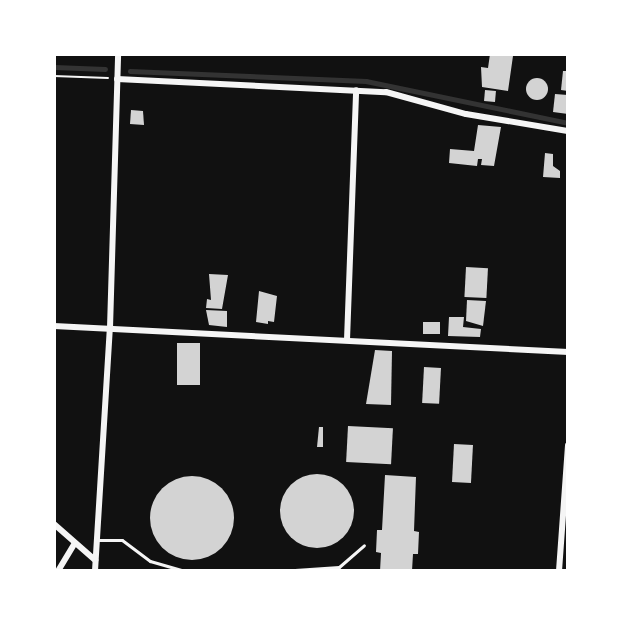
<!DOCTYPE html>
<html>
<head>
<meta charset="utf-8">
<style>
	body { margin:0 }
	#map { position:relative; width:622px; height:625px; overflow:hidden; background:#111; font-family:"PT Sans",sans-serif }
	div>[style] { position:absolute }
	.stream>* { height:4.5px; margin:-2.25px; padding:0 2.25px; transform-origin:2.25px; border-radius:2.25px; background:#333 }
	.building>* { inset:0; background:#d3d3d3; transform-origin:0 0 }
	.round { border-radius:50% }
	.path>* { height:2px; margin:-1px; padding:0 1px; transform-origin:1px; border-radius:1px; background:#f5f5f5 }
	.service>* { height:3px; margin:-1.5px; padding:0 1.5px; transform-origin:1.5px; border-radius:1.5px; background:#f5f5f5 }
	.minor>* { height:6px; margin:-3px; padding:0 3px; transform-origin:3px; border-radius:3px; background:#f5f5f5 }
	span { translate:-50% -50%; white-space:nowrap; text-align:center; line-height:1.15; -webkit-text-stroke:4.5px #fff; paint-order:stroke }
	.frame { position:absolute; inset:0; border:56px solid #fff; pointer-events:none }
</style>
</head>
<body>
<div id="map">
	<div class="stream">
		<div style="left:54px;top:67px;width:51px;rotate:2.2deg"></div>
		<div style="left:130px;top:71px;width:236px;rotate:2.4deg"></div>
		<div style="left:366px;top:81px;width:206px;rotate:11.7deg"></div>
	</div>
	<div class="building">
		<div style="clip-path:polygon(490px 54px,513px 56px,508px 91px,482px 87px,481px 67px,488px 68px)"></div>
		<div style="clip-path:polygon(563px 71px,568px 71px,568px 91px,561px 90px)"></div>
		<div class="round" style="left:526px;top:78px;width:22px;height:22px"></div>
		<div style="left:485px;top:90px;width:11px;height:11px;rotate:5deg"></div>
		<div style="clip-path:polygon(555px 94px,568px 95px,568px 114px,553px 112px)"></div>
		<div style="clip-path:polygon(131px 110px,143px 111px,144px 125px,130px 124px)"></div>
		<div style="clip-path:polygon(478px 125px,501px 127px,494px 166px,481px 165px,482px 159px,478px 159px,477px 166px,449px 163px,450px 149px,474px 151px)"></div>
		<div style="clip-path:polygon(545px 153px,553px 154px,553px 166px,560px 171px,560px 178px,543px 177px)"></div>
		<div style="left:466px;top:267px;width:22px;height:30px;rotate:3deg"></div>
		<div style="clip-path:polygon(209px 274px,228px 275px,222px 309px,206px 308px,207px 299px,211px 300px)"></div>
		<div style="clip-path:polygon(259px 291px,277px 296px,274px 322px,268px 321px,268px 324px,256px 322px)"></div>
		<div style="clip-path:polygon(467px 300px,486px 301px,483px 326px,466px 321px)"></div>
		<div style="clip-path:polygon(206px 310px,227px 311px,227px 327px,209px 325px)"></div>
		<div style="clip-path:polygon(449px 317px,464px 317px,463px 327px,481px 329px,480px 337px,448px 336px)"></div>
		<div style="left:423px;top:322px;width:17px;height:12px"></div>
		<div style="left:177px;top:343px;width:23px;height:42px"></div>
		<div style="clip-path:polygon(375px 350px,392px 351px,391px 405px,366px 404px)"></div>
		<div style="left:424px;top:367px;width:17px;height:36px;rotate:3deg"></div>
		<div style="left:348px;top:426px;width:45px;height:36px;rotate:3deg"></div>
		<div style="clip-path:polygon(319px 427px,323px 427px,323px 447px,317px 447px)"></div>
		<div style="left:454px;top:444px;width:19px;height:38px;rotate:3deg"></div>
		<div class="round" style="left:280px;top:474px;width:74px;height:74px"></div>
		<div style="clip-path:polygon(385px 475px,416px 477px,414px 531px,419px 532px,418px 554px,413px 554px,412px 571px,380px 571px,381px 553px,376px 552px,377px 530px,382px 530px)"></div>
		<div class="round" style="left:150px;top:476px;width:84px;height:84px"></div>
	</div>
	<div class="path">
		<div style="left:54px;top:76px;width:54px;rotate:2.1deg"></div>
	</div>
	<div class="service">
		<div style="left:98px;top:540px;width:24px"></div>
		<div style="left:122px;top:540px;width:35px;rotate:37deg"></div>
		<div style="left:150px;top:561px;width:37px;rotate:16deg"></div>
		<div style="left:280px;top:571px;width:59px;rotate:-3.9deg"></div>
		<div style="left:339px;top:567px;width:33px;rotate:-41deg"></div>
	</div>
	<div class="minor">
		<div style="left:117px;top:79px;width:269px;rotate:2.8deg"></div>
		<div style="left:386px;top:92px;width:83px;rotate:15.4deg"></div>
		<div style="left:466px;top:114px;width:103px;rotate:9.5deg"></div>
		<div style="left:54px;top:326px;width:515px;rotate:2.9deg"></div>
		<div style="left:347px;top:340px;width:250px;rotate:-87.9deg"></div>
		<div style="left:54px;top:524px;width:55px;rotate:41.3deg"></div>
		<div style="left:58px;top:571px;width:31px;rotate:-59deg"></div>
		<div style="left:95px;top:571px;width:243px;rotate:-86.5deg"></div>
		<div style="left:110px;top:328px;width:274px;rotate:-88.3deg"></div>
		<div style="left:559px;top:571px;width:126px;rotate:-85.9deg"></div>
	</div>
	<div class="frame"></div>
</div>
</body>
</html>
